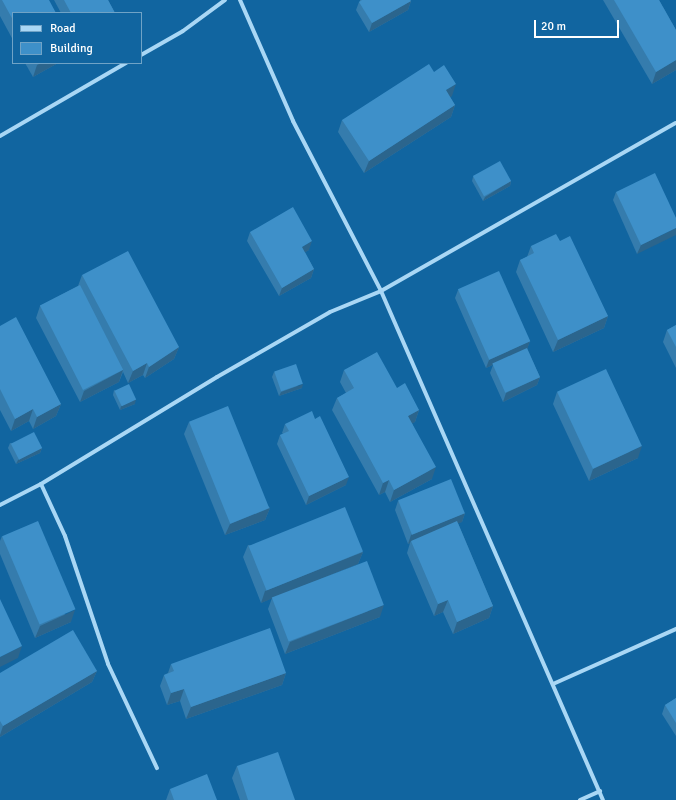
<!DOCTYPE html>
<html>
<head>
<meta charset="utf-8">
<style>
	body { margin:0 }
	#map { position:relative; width:676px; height:800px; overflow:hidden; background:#1165a0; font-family:Signika,sans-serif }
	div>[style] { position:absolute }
	.street>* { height:4px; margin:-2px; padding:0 2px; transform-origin:2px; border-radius:2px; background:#a9d7f5 }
	.wall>* { inset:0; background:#357cad }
	.shaded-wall>* { inset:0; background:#2b658d }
	.building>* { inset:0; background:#3e90c9; transform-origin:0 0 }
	span { translate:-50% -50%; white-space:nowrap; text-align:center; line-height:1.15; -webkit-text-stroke:3.5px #1165a0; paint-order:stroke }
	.legend { position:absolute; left:12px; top:12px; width:130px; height:52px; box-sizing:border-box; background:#1165a0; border:1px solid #70a3c6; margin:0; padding:5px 7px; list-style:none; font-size:12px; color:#fff }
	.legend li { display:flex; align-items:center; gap:8px; height:20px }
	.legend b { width:20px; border:1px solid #70a3c6 }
	.scale { position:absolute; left:534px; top:20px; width:85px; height:18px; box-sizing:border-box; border:2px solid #fff; border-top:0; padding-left:5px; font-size:12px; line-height:14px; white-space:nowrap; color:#fff; -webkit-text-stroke:3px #1165a0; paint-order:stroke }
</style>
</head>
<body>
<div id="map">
	<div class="street">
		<div style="left:240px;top:0;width:132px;rotate:66.3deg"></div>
		<div style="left:293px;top:121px;width:191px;rotate:62.6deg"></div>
		<div style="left:381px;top:291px;width:555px;rotate:66.44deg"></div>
		<div style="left:141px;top:55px;width:48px;rotate:-29.7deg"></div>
		<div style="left:183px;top:31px;width:52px;rotate:-36.4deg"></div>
		<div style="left:0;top:136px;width:146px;rotate:-30.1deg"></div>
		<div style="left:41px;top:484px;width:57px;rotate:65.2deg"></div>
		<div style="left:65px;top:536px;width:135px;rotate:71.4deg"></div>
		<div style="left:108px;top:664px;width:115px;rotate:64.8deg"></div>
		<div style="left:0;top:505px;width:46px;rotate:-27.1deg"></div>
		<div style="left:41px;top:484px;width:206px;rotate:-31.3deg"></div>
		<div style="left:217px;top:377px;width:130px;rotate:-29.9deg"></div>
		<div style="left:330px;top:312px;width:55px;rotate:-22.4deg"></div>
		<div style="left:381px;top:291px;width:339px;rotate:-29.7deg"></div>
		<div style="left:553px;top:684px;width:135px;rotate:-24.1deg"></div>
		<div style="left:580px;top:800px;width:22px;rotate:-24deg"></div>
	</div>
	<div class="wall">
		<div style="clip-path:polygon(0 0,49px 0,13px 13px,13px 40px,0 16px)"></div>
		<div style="clip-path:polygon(54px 0,108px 0,115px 13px,61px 13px)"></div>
		<div style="clip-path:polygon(360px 0,410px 0,411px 1px,408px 10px,369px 32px,356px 10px,359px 2px,360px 1px)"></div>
		<div style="clip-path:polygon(603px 0,659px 0,676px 30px,676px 70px,652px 84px)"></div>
		<div style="clip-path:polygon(25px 63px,58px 63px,33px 77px)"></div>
		<div style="clip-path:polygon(452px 96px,450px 97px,455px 105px,451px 117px,364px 173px,338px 132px,342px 120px)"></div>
		<div style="clip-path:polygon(473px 177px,511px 181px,510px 186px,483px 201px,472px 181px)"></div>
		<div style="clip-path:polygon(616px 192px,676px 218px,637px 254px,613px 200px)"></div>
		<div style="clip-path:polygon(250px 232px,309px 250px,305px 252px,314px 269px,311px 278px,279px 296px,247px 241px)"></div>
		<div style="clip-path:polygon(560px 241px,608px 316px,604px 328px,553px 352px,516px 272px,520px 260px,527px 257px,531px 246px)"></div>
		<div style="clip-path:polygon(82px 275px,179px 347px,174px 359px,145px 378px,143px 375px,128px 383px,123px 372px,119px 382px,80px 402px,36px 318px,40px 306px,78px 286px)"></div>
		<div style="clip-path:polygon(458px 290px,530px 341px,527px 349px,540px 377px,537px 385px,503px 402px,490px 373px,493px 365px,495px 364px,486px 368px,455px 298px)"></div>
		<div style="clip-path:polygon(676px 325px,676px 368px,663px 342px,667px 330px)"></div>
		<div style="clip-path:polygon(0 326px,61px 404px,56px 416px,33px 429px,29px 421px,11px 431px,0 410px)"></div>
		<div style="clip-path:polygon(344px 370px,397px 388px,419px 410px,415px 422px,412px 423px,432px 479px,390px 502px,385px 492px,379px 495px,332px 410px,337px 398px,346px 393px,340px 382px)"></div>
		<div style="clip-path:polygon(274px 372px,302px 388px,279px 396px,272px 377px)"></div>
		<div style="clip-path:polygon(114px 390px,135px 404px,120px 410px,113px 395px)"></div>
		<div style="clip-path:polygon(557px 392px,638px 458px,589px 481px,553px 404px)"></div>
		<div style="clip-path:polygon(315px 419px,346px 485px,306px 505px,277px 444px,280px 435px,283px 434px,282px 433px,285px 424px)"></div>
		<div style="clip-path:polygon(189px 422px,270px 508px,265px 520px,225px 535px,184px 434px)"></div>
		<div style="clip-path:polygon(10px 443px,42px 448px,40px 453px,16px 464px,8px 448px)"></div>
		<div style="clip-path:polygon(398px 501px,465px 513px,462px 522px,458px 523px,493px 606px,489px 618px,453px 634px,443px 612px,434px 616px,407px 553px,410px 543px,408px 544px,395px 510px)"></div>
		<div style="clip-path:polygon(2px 536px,71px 622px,35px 638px,0 554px,0 541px)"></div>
		<div style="clip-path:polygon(248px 545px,363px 552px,358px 564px,308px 584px,380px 617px,285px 654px,268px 609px,272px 598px,261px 603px,243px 557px)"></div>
		<div style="clip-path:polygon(171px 664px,286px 673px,282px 685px,186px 719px,180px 701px,167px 705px,160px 686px,164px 675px,168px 673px)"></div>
		<div style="clip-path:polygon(97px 671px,92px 682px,0 737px,0 673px)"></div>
		<div style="clip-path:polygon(676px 698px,676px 736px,662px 714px,665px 705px)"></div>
		<div style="clip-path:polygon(237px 766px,295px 800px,240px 800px,232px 778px)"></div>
		<div style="clip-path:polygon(170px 789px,217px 800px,166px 800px)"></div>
	</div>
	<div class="shaded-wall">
		<div style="clip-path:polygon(411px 1px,408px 10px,369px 32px,372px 23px)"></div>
		<div style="clip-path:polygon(676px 60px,676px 70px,652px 84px,656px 72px)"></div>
		<div style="clip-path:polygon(41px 63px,58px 63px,33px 77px,37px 65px)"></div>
		<div style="clip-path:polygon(456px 84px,452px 96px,442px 102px,446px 90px)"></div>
		<div style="clip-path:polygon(455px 105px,451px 117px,364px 173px,369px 161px)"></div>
		<div style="clip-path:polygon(511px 181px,510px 186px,483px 201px,485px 197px)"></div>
		<div style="clip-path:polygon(676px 228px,676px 235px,637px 254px,641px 245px)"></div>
		<div style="clip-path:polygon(312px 241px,309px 250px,299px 256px,302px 247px)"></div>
		<div style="clip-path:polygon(314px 269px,311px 278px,279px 296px,282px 288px)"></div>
		<div style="clip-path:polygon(608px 316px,604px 328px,553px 352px,558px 340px)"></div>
		<div style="clip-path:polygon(530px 341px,527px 350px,486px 368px,489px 360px)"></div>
		<div style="clip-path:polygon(179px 347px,174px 359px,145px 378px,149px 367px)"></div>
		<div style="clip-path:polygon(147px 363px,143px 375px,128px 383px,133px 371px)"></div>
		<div style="clip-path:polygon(123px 370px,119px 382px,80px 402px,84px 391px)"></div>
		<div style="clip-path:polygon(540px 377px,537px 385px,503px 402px,506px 393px)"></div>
		<div style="clip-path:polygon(303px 384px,302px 388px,279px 396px,281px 392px)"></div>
		<div style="clip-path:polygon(136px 399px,135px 404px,120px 410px,121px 406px)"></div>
		<div style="clip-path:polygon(61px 404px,56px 416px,33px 429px,37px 417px)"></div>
		<div style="clip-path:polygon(33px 409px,29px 421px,11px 431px,15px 419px)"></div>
		<div style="clip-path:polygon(419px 410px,415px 422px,404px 428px,408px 416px)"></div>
		<div style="clip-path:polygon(642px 446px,638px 458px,589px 481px,593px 469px)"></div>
		<div style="clip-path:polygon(42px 448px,40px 453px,16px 464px,18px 460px)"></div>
		<div style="clip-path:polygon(436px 467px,432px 479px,390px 502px,394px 490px)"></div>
		<div style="clip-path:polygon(349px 477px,346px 485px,306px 505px,309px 496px)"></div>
		<div style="clip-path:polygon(389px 480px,385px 492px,379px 495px,383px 483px)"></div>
		<div style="clip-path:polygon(270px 508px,265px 520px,225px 535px,230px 524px)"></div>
		<div style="clip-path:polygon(465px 513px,462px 522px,412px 542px,411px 541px,410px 543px,408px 544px,411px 535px)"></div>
		<div style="clip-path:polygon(363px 552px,358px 564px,261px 603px,265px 591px)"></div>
		<div style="clip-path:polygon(448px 600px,443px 612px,434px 616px,438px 604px)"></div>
		<div style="clip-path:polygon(384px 605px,380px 617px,285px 654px,290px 642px)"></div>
		<div style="clip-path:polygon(493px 606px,489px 618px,453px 634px,457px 622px)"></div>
		<div style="clip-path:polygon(75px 610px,71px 622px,35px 638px,40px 626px)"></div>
		<div style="clip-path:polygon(22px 646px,18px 658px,0 667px,0 657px)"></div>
		<div style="clip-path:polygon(97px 671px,92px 682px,0 737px,0 735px,3px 726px)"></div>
		<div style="clip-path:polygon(286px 673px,282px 685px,186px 719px,191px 707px)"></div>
		<div style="clip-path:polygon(184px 689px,180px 701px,167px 705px,171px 693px)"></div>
	</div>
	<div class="building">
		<div style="clip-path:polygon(2px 0,49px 0,56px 13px,13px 13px,13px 20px)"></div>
		<div style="clip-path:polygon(64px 0,108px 0,115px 13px,71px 13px)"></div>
		<div style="clip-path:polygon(362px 0,410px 0,411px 1px,372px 23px,359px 2px)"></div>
		<div style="clip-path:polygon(614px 0,659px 0,676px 30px,676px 60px,656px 72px)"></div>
		<div style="clip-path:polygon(429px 64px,434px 72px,444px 65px,456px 84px,446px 90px,455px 105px,369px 161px,342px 120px)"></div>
		<div style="left:500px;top:161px;width:23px;height:31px;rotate:61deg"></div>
		<div style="clip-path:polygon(655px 173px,676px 218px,676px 228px,641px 245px,616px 192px)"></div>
		<div style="clip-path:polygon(293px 207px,312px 241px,302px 247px,314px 269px,282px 288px,250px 232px)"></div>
		<div style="clip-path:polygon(556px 234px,560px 241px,570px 236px,608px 316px,558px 340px,520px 260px,534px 253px,531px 246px)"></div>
		<div style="clip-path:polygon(128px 251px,179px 347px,149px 367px,147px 363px,133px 371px,82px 275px)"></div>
		<div style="left:499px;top:271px;width:77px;height:45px;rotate:66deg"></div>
		<div style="left:80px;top:285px;width:95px;height:45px;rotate:63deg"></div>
		<div style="clip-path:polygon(16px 317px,61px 404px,37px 417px,33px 409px,15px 419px,0 389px,0 326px)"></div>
		<div style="clip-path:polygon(676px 325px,676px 347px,667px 330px)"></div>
		<div style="left:527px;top:348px;width:32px;height:38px;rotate:66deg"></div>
		<div style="clip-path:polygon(377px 352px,397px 388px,405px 383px,419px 410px,408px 416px,436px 467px,394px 490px,389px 480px,383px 483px,337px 398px,354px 388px,344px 370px)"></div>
		<div style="left:296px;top:364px;width:21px;height:23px;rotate:71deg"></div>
		<div style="left:606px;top:369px;width:85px;height:54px;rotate:65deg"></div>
		<div style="left:129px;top:384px;width:17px;height:16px;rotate:65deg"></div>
		<div style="left:228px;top:406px;width:110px;height:42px;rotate:68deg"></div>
		<div style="clip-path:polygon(312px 411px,315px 419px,320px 416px,349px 477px,309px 496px,280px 435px,289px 431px,285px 424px)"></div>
		<div style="left:34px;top:432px;width:18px;height:26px;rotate:63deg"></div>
		<div style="left:451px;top:479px;width:37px;height:57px;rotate:68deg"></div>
		<div style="left:345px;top:507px;width:48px;height:104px;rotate:68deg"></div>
		<div style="left:38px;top:521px;width:96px;height:39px;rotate:67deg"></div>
		<div style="clip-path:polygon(457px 521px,493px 606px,457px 622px,448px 600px,438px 604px,411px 541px)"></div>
		<div style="left:367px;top:561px;width:47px;height:102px;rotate:69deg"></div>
		<div style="clip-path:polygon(0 599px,22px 646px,0 657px)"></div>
		<div style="clip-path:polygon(270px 628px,286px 673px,191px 707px,184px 689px,171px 693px,164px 675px,174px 671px,171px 664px)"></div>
		<div style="clip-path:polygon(73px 630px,97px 671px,3px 726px,0 721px,0 673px)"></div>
		<div style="clip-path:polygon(676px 698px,676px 723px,665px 705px)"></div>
		<div style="clip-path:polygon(278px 752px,295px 800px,248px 800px,237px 766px)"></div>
		<div style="clip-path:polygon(207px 774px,217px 800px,174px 800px,170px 789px)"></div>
	</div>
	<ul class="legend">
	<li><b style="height:5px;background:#a9d7f5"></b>Road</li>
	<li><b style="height:11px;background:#3e90c9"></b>Building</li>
	</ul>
	<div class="scale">20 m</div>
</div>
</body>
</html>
